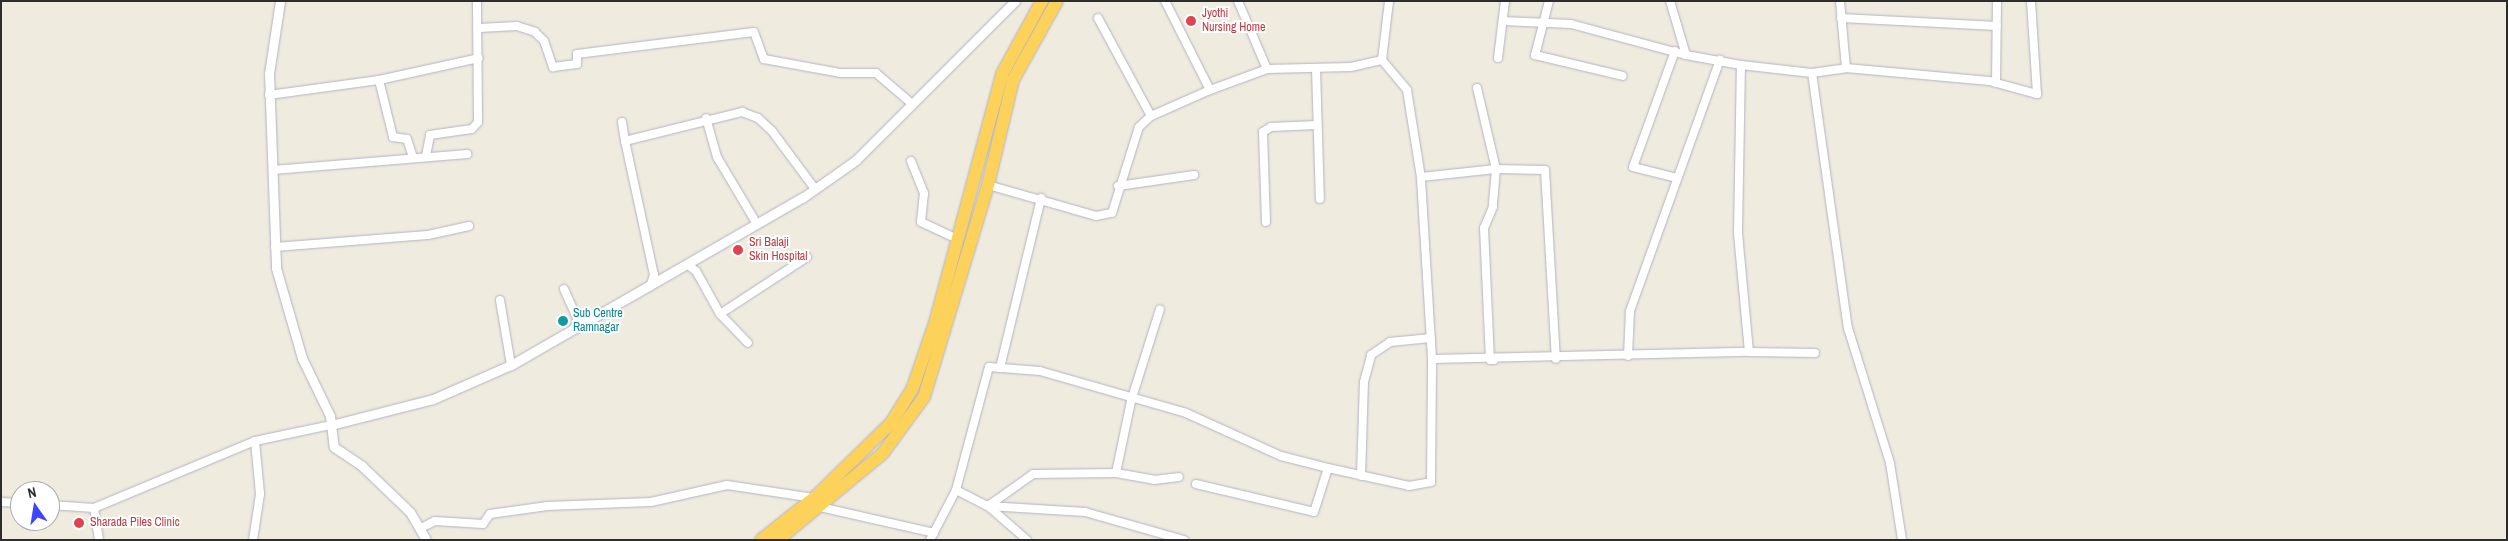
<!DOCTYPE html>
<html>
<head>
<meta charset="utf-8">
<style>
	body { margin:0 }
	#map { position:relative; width:2508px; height:541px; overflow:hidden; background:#efebdf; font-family:"Archivo Narrow",sans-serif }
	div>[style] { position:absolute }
	.roads { filter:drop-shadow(0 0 1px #b3b3c1) drop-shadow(0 0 1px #b3b3c1) }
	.minor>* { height:8px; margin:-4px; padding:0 4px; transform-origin:4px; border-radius:4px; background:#fff }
	.tertiary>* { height:9px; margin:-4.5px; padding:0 4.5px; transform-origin:4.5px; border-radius:4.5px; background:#fff }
	.trunk>* { height:12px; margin:-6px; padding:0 6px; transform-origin:6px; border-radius:6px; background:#fcd25b }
	.dots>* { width:14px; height:14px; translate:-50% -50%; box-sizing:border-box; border:2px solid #fff; border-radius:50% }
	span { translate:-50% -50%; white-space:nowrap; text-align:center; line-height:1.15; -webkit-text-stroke:4px #fff; paint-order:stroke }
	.health-label { font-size:12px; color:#be3a42 }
	.left { translate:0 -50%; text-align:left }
	.culture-label { font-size:12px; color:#0d838f }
	.frame { position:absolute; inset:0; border:2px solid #2d2d2d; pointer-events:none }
	.north { position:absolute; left:10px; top:481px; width:50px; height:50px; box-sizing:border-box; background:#fff; border:1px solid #ababab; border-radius:50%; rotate:347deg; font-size:14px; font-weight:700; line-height:20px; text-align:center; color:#2d2d2d }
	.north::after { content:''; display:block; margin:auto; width:18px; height:22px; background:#3d45ff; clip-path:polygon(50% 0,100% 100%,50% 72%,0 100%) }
</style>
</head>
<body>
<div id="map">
	<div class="roads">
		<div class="minor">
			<div style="left:1238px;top:1px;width:74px;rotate:66.9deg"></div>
			<div style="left:1549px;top:1px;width:56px;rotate:104.5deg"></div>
			<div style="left:1535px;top:55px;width:90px;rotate:13.4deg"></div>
			<div style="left:1840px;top:1px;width:67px;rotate:84.9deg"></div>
			<div style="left:1098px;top:18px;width:111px;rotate:61.6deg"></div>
			<div style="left:1841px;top:18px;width:156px;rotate:2.9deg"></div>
			<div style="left:1503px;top:21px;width:68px;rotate:2.5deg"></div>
			<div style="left:1571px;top:24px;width:119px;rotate:15.1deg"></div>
			<div style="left:1686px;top:55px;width:56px;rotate:-106.5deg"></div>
			<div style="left:479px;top:28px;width:38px;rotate:-3deg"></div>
			<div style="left:517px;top:26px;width:19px;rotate:18deg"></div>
			<div style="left:535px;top:32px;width:13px;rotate:45deg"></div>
			<div style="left:544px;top:41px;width:28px;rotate:71deg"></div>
			<div style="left:553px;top:67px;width:24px;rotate:-7deg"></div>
			<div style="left:577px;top:64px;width:10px;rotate:-90deg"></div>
			<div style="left:577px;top:54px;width:178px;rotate:-7.1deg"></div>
			<div style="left:754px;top:32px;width:29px;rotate:70deg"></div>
			<div style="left:764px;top:59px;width:77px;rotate:10.4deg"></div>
			<div style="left:840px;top:73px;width:36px"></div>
			<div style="left:876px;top:73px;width:45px;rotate:40.5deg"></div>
			<div style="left:1675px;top:51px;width:123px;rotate:109.9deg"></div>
			<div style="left:1633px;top:167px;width:45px;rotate:14deg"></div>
			<div style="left:1498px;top:58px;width:57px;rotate:-83deg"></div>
			<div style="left:1382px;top:60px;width:39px;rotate:50deg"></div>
			<div style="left:1407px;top:90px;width:88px;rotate:80.9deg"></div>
			<div style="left:1421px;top:177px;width:75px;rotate:-6.1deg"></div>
			<div style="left:1496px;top:169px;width:49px;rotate:1.2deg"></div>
			<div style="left:1545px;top:170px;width:189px;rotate:86.7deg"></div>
			<div style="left:1741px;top:65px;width:71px;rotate:6.4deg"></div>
			<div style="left:1812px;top:73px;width:34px;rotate:-8deg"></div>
			<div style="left:1846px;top:68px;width:144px;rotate:5.2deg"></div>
			<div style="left:1989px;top:81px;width:50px;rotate:15.2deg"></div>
			<div style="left:2037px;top:94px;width:93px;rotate:-93.7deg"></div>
			<div style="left:1316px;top:68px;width:131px;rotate:88.3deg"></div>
			<div style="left:1812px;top:73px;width:258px;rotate:82deg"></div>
			<div style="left:1848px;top:328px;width:141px;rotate:72.7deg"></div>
			<div style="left:1890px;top:463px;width:78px;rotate:81.1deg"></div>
			<div style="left:379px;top:80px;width:59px;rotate:76.2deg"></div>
			<div style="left:393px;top:137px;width:14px;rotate:8deg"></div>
			<div style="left:407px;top:139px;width:19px;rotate:72deg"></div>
			<div style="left:1996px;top:83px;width:82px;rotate:-89.3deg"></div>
			<div style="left:1477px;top:88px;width:83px;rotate:76.8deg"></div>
			<div style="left:1496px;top:169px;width:38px;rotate:95deg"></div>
			<div style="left:1493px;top:207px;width:23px;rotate:113deg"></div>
			<div style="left:1484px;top:228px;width:132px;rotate:87.4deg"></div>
			<div style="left:1490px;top:360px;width:4px"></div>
			<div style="left:1210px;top:90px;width:61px;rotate:-20.2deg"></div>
			<div style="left:1267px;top:69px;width:84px;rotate:-1.4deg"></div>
			<div style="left:1351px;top:67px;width:32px;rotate:-13deg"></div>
			<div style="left:1382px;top:60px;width:59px;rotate:-83.2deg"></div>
			<div style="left:269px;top:95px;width:111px;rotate:-7.8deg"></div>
			<div style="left:379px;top:80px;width:102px;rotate:-12.4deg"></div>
			<div style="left:706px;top:118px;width:41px;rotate:74.2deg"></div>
			<div style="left:717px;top:157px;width:78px;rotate:59.2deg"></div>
			<div style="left:622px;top:122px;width:19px;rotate:81deg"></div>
			<div style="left:426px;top:156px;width:21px;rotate:-79deg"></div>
			<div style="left:430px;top:135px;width:42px;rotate:-8.1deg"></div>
			<div style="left:472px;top:129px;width:9px;rotate:-49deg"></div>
			<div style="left:478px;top:122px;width:121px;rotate:-90.5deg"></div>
			<div style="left:911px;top:161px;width:35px;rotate:68deg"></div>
			<div style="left:924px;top:193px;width:29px;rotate:96deg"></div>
			<div style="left:921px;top:222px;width:38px;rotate:25deg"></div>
			<div style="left:273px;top:170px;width:195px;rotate:-4.7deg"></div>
			<div style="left:988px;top:185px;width:112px;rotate:16deg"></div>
			<div style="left:1096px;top:216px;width:16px;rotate:-11deg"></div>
			<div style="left:1112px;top:213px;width:90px;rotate:-72.6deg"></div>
			<div style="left:1139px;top:127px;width:16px;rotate:-43deg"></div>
			<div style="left:1151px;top:116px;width:64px;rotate:-23.8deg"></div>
			<div style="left:1210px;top:90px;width:100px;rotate:-116.8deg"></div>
			<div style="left:1118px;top:186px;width:77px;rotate:-8.2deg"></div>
			<div style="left:1266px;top:222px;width:90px;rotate:-91.9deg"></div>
			<div style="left:1263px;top:132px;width:9px;rotate:-32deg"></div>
			<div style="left:1271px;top:127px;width:45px;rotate:-2.5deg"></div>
			<div style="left:275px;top:247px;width:153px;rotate:-4.5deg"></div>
			<div style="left:428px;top:235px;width:42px;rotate:-12.4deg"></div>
			<div style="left:688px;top:265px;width:10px;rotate:37deg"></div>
			<div style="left:696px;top:271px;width:49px;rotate:60.8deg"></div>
			<div style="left:720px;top:314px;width:40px;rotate:46deg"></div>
			<div style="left:650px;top:287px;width:13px;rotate:-72deg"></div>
			<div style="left:654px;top:275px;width:137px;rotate:-102.2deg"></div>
			<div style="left:625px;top:141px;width:121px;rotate:-13.9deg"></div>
			<div style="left:742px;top:112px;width:17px;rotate:21deg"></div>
			<div style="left:758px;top:118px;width:19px;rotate:43deg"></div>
			<div style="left:772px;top:131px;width:72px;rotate:53.4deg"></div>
			<div style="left:564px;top:289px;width:34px;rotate:66deg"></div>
			<div style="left:578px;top:320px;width:11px;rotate:117deg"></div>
			<div style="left:500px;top:300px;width:66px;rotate:80.4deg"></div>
			<div style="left:720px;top:314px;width:104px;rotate:-33.2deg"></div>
			<div style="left:1749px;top:352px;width:66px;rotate:0.9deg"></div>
			<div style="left:1628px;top:356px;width:45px;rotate:-87.5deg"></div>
			<div style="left:1630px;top:311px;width:267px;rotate:-70.3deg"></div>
			<div style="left:1432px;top:359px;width:317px;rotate:-1.3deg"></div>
			<div style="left:1749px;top:352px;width:120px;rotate:-95.3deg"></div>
			<div style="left:1738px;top:233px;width:168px;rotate:-89deg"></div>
			<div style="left:1741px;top:65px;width:56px;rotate:-169.7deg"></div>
			<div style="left:1000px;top:368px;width:175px;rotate:-76.4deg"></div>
			<div style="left:1116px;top:473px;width:39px;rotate:10deg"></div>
			<div style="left:1154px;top:480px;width:25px;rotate:-7deg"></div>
			<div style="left:1361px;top:476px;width:94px;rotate:-88.2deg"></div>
			<div style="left:1364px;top:382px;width:28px;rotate:-75deg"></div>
			<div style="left:1371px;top:355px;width:23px;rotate:-34deg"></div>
			<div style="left:1390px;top:342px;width:41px;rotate:-5.6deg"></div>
			<div style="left:1196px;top:484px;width:121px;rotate:13.3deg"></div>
			<div style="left:1314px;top:512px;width:46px;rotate:-72.3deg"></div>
			<div style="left:956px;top:490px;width:36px;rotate:27deg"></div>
			<div style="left:988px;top:506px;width:97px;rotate:3.5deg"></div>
			<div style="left:1085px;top:512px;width:103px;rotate:15.8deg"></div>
			<div style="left:1px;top:502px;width:19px;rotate:3deg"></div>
			<div style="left:50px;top:505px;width:44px;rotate:3.9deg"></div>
			<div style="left:94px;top:508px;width:174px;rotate:-22.6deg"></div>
			<div style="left:255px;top:441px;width:78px;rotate:-11.9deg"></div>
			<div style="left:820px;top:507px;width:117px;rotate:12.8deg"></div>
			<div style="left:94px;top:508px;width:32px;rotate:81deg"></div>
			<div style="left:423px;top:527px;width:13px;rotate:-27deg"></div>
			<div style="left:435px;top:521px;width:48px;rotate:3.6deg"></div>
			<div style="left:483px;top:524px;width:12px;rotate:-55deg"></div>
			<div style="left:490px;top:514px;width:58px;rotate:-8deg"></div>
			<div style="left:547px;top:506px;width:104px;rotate:-2.2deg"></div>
			<div style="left:651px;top:502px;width:78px;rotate:-12.6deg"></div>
			<div style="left:727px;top:485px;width:88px;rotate:8.5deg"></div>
			<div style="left:253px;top:540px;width:47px;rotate:-81.3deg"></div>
			<div style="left:260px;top:494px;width:53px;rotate:-95.4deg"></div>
			<div style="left:930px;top:540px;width:56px;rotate:-62.5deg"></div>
			<div style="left:956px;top:490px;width:127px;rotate:-75deg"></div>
			<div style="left:989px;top:367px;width:51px;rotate:4.5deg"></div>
			<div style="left:1040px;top:371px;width:152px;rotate:16deg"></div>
			<div style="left:1186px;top:413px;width:104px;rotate:24.4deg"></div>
			<div style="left:1281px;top:456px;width:49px;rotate:14.3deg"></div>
			<div style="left:1328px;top:468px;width:83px;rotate:12.5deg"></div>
			<div style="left:1409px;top:486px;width:22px;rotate:-10deg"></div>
			<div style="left:1431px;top:482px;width:123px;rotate:-89.5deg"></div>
			<div style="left:1432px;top:359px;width:182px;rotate:-93.5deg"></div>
			<div style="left:1027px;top:540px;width:52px;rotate:-138.9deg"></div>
			<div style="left:988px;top:506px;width:55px;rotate:-35.4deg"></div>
			<div style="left:1033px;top:474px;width:83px;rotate:-0.7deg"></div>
			<div style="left:1116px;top:473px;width:74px;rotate:-78.2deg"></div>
			<div style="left:1131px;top:401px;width:96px;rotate:-72.5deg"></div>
		</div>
		<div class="tertiary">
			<div style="left:280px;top:1px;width:74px;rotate:98.6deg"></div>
			<div style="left:269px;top:74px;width:194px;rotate:87.9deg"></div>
			<div style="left:276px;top:268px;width:94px;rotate:73.9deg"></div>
			<div style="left:302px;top:358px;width:64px;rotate:64.2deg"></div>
			<div style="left:330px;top:416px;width:31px;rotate:83deg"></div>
			<div style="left:334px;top:447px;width:34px;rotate:34deg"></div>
			<div style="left:362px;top:466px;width:66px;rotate:43.8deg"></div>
			<div style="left:410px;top:512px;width:32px;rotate:60deg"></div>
			<div style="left:331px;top:425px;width:105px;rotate:-14.3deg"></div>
			<div style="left:433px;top:399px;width:85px;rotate:-23.6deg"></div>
			<div style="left:511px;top:365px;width:336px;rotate:-29.9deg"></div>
			<div style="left:802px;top:198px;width:66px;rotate:-35.1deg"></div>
			<div style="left:856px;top:160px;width:225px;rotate:-45deg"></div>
		</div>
		<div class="trunk">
			<div style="left:761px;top:540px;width:68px;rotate:-38.4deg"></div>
			<div style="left:814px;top:498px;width:107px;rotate:-44.2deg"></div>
			<div style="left:891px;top:423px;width:39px;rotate:-58deg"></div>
			<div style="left:912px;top:390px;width:71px;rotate:-71.1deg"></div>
			<div style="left:935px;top:323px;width:258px;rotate:-74.9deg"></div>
			<div style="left:1002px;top:74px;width:83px;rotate:-61.3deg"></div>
			<div style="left:778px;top:540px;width:136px;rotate:-39.6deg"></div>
			<div style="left:883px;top:453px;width:69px;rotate:-53.8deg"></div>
			<div style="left:924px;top:397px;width:221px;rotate:-73.2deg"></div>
			<div style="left:988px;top:185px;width:108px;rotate:-76.6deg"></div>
			<div style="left:1013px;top:80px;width:90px;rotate:-60.9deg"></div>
		</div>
	</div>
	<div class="dots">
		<div style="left:1191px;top:21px;background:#e0444e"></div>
		<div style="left:738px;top:250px;background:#e0444e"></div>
		<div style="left:563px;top:321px;background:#0f9aa8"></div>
		<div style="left:79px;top:523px;background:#e0444e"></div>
	</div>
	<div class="health-label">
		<span class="left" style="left:1202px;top:21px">Jyothi<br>Nursing Home</span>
		<span class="left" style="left:749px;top:250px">Sri Balaji<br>Skin Hospital</span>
		<span class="left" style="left:90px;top:523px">Sharada Piles Clinic</span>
	</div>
	<div class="culture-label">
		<span class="left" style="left:573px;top:321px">Sub Centre<br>Ramnagar</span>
	</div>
	<div class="frame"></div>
	<div class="north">N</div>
</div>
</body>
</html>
